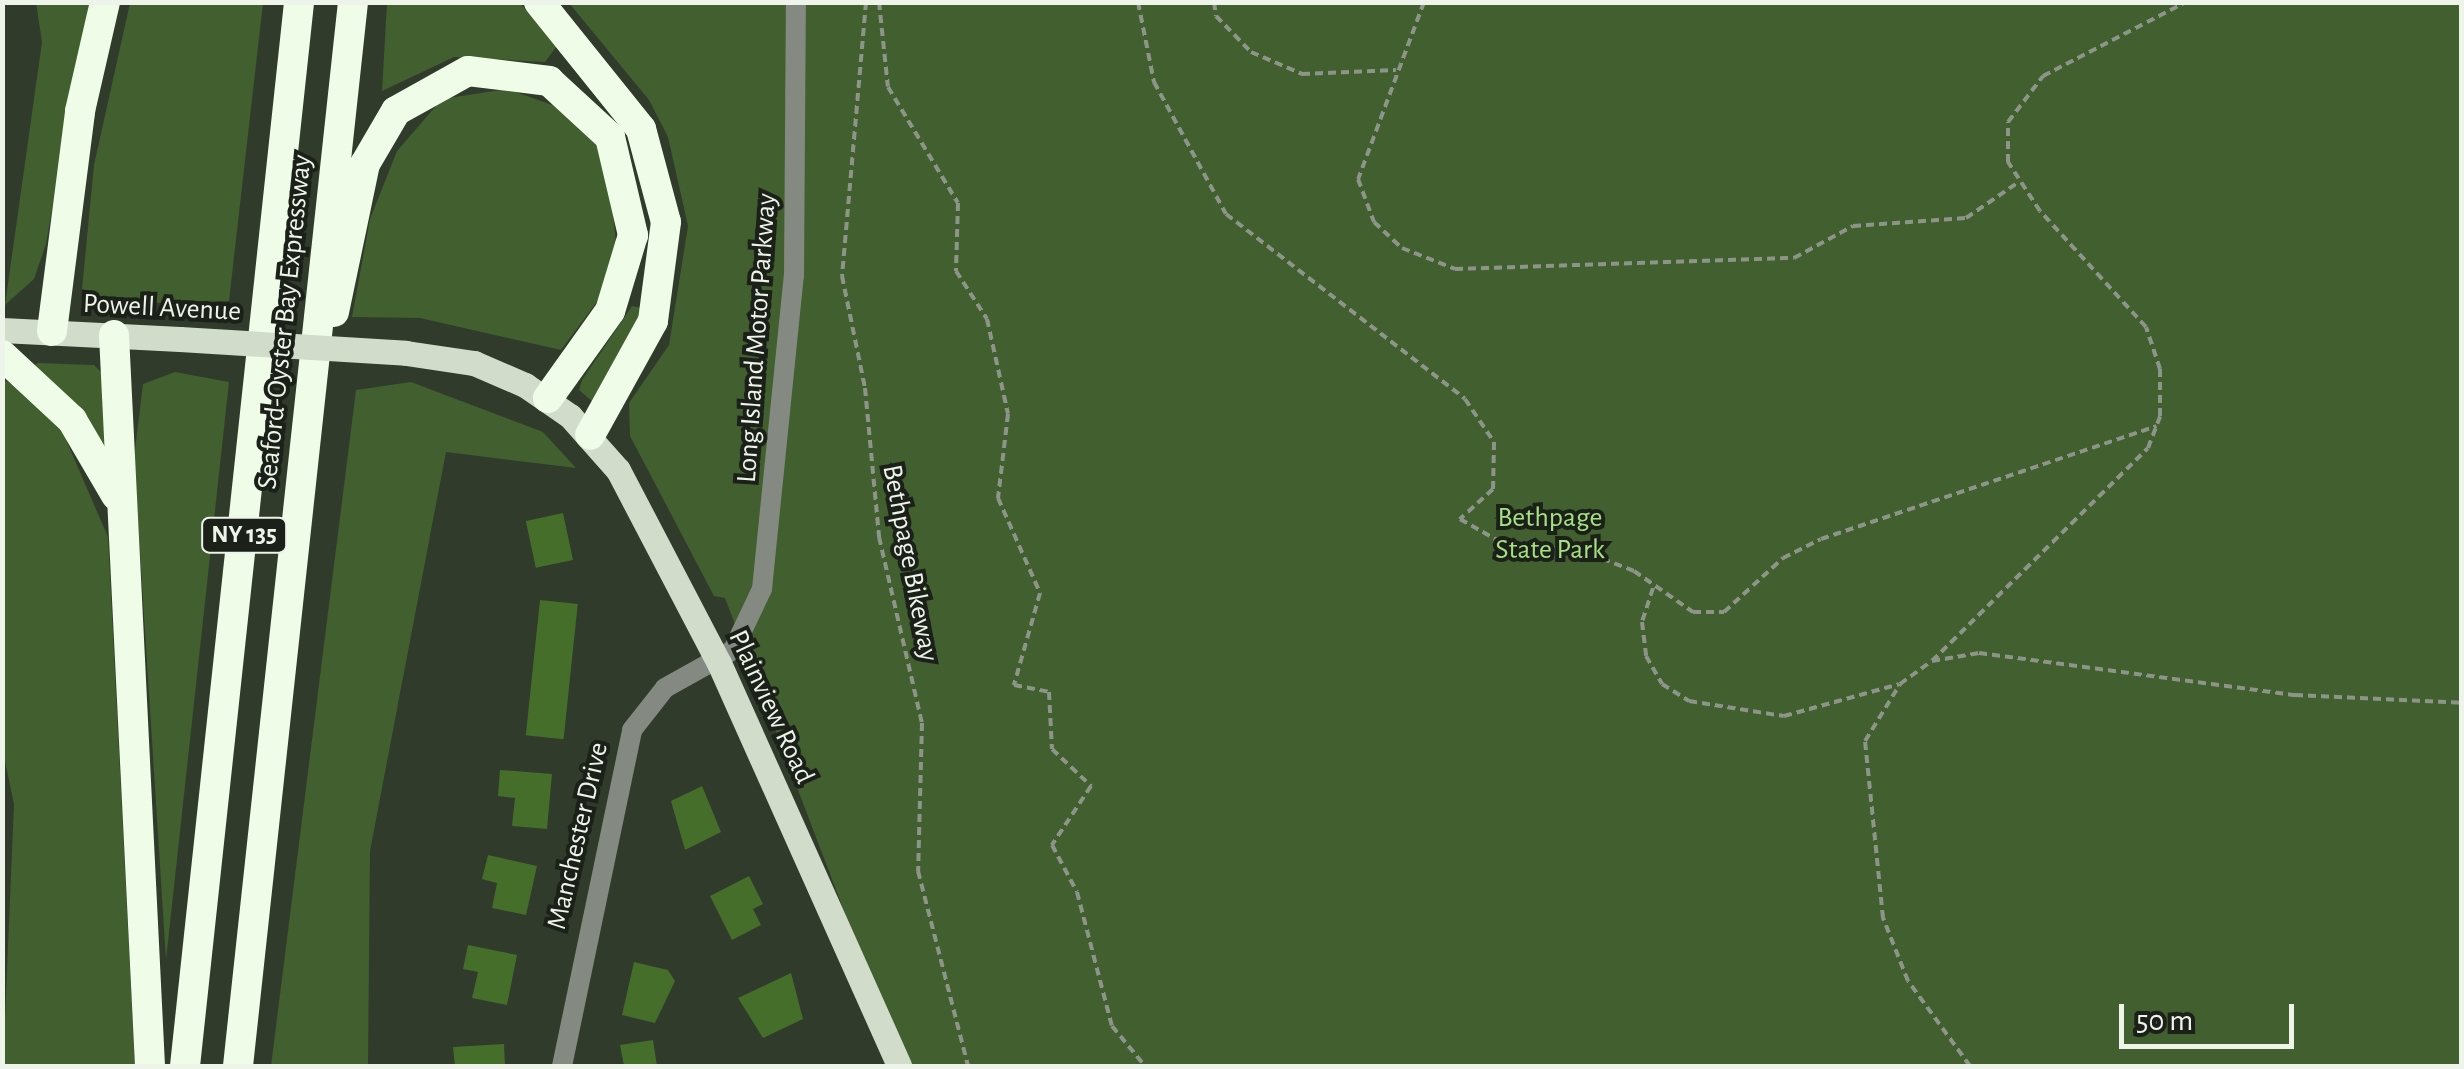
<!DOCTYPE html>
<html>
<head>
<meta charset="utf-8">
<style>
	body { margin:0 }
	#map { position:relative; width:2464px; height:1069px; overflow:hidden; background:#303b2b; font-family:"Alegreya Sans",sans-serif }
	div>[style] { position:absolute }
	.green>* { inset:0; background:#415f2f }
	.building>* { inset:0; background:#456e2b; transform-origin:0 0 }
	.path>* { height:4px; margin-top:-2px; transform-origin:0; background:repeating-linear-gradient(90deg,#8d9588 0 8px,transparent 0 13px) }
	.minor>* { height:20px; margin:-10px; padding:0 10px; transform-origin:10px; border-radius:10px; background:#848981 }
	.primary>* { height:25px; margin:-12.5px; padding:0 12.5px; transform-origin:12.5px; border-radius:12.5px; background:#d1dccb }
	.motorway>* { height:30px; margin:-15px; padding:0 15px; transform-origin:15px; border-radius:15px; background:#effde8 }
	.primary-bridge>* { height:25px; margin:-12.5px; padding:0 12.5px; transform-origin:12.5px; border-radius:12.5px; background:#d1dccb }
	span { translate:-50% -50%; white-space:nowrap; text-align:center; line-height:1.15; -webkit-text-stroke:8px #1b2019; paint-order:stroke }
	.shield-label span { padding:2px 8px; background:#1b2019; border:2px solid; border-radius:8px; -webkit-text-stroke-width:0 }
	.shield-label { font-size:25px; color:#eef4ea; font-weight:700 }
	.street-label { font-size:28px; color:#eef4ea }
	.park-label { font-size:28px; color:#a5e083 }
	.frame { position:absolute; inset:0; border:5px solid #eef4ea; pointer-events:none }
	.scale { position:absolute; left:2119px; top:1004px; width:175px; height:45px; box-sizing:border-box; border:5px solid #eef4ea; border-top:0; padding-left:12px; font-size:30px; line-height:35px; white-space:nowrap; color:#eef4ea; -webkit-text-stroke:8px #1b2019; paint-order:stroke }
</style>
</head>
<body>
<div id="map">
	<div class="green">
		<div style="clip-path:polygon(36px 3px,89px 3px,46px 244px,34px 279px,5px 305px,42px 42px)"></div>
		<div style="clip-path:polygon(130px 3px,263px 3px,229px 301px,119px 304px,82px 289px,94px 165px)"></div>
		<div style="clip-path:polygon(387px 3px,520px 3px,557px 46px,545px 62px,454px 57px,382px 91px)"></div>
		<div style="clip-path:polygon(569px 3px,2461px 3px,2461px 1066px,903px 1066px,725px 598px,714px 596px,630px 436px,629px 403px,669px 345px,688px 226px,668px 137px,649px 100px)"></div>
		<div style="clip-path:polygon(507px 89px,569px 111px,607px 158px,616px 242px,599px 299px,561px 350px,420px 318px,352px 317px,370px 219px,397px 151px,442px 99px)"></div>
		<div style="clip-path:polygon(632px 306px,647px 309px,593px 402px,579px 390px,582px 380px)"></div>
		<div style="clip-path:polygon(38px 363px,94px 365px,105px 376px,108px 451px,85px 415px,30px 367px)"></div>
		<div style="clip-path:polygon(175px 372px,229px 382px,166px 960px,134px 458px,143px 384px)"></div>
		<div style="clip-path:polygon(2px 378px,54px 412px,108px 537px,135px 1066px,3px 1066px,14px 804px,2px 747px)"></div>
		<div style="clip-path:polygon(411px 382px,543px 432px,576px 468px,446px 452px,370px 851px,368px 1066px,271px 1066px,356px 390px)"></div>
	</div>
	<div class="building">
		<div style="left:563px;top:513px;width:48px;height:38px;rotate:78deg"></div>
		<div style="left:540px;top:600px;width:38px;height:136px;rotate:6deg"></div>
		<div style="clip-path:polygon(500px 770px,552px 774px,547px 829px,512px 826px,515px 798px,498px 796px)"></div>
		<div style="clip-path:polygon(702px 786px,721px 832px,685px 850px,671px 801px)"></div>
		<div style="clip-path:polygon(488px 855px,537px 866px,526px 915px,492px 908px,497px 883px,482px 879px)"></div>
		<div style="clip-path:polygon(749px 876px,763px 904px,753px 909px,761px 925px,732px 940px,710px 896px)"></div>
		<div style="clip-path:polygon(468px 945px,517px 955px,507px 1005px,472px 998px,478px 972px,463px 969px)"></div>
		<div style="clip-path:polygon(634px 962px,668px 970px,675px 981px,655px 1023px,622px 1015px)"></div>
		<div style="clip-path:polygon(791px 973px,803px 1019px,763px 1038px,738px 998px)"></div>
		<div style="clip-path:polygon(653px 1040px,657px 1066px,624px 1066px,620px 1045px)"></div>
		<div style="clip-path:polygon(504px 1044px,505px 1066px,455px 1066px,453px 1047px)"></div>
	</div>
	<div class="path">
		<div style="left:866px;top:2px;width:275px;rotate:95deg"></div>
		<div style="left:842px;top:276px;width:114px;rotate:78.4deg"></div>
		<div style="left:865px;top:388px;width:150px;rotate:84.6deg"></div>
		<div style="left:879px;top:537px;width:191px;rotate:77deg"></div>
		<div style="left:922px;top:723px;width:148px;rotate:91.5deg"></div>
		<div style="left:918px;top:871px;width:201px;rotate:75.6deg"></div>
		<div style="left:879px;top:2px;width:85px;rotate:84deg"></div>
		<div style="left:888px;top:87px;width:135px;rotate:58.9deg"></div>
		<div style="left:958px;top:203px;width:68px;rotate:91.7deg"></div>
		<div style="left:956px;top:271px;width:57px;rotate:57.1deg"></div>
		<div style="left:987px;top:319px;width:97px;rotate:77.5deg"></div>
		<div style="left:1008px;top:414px;width:85px;rotate:96.8deg"></div>
		<div style="left:998px;top:498px;width:104px;rotate:66.1deg"></div>
		<div style="left:1040px;top:593px;width:96px;rotate:105.8deg"></div>
		<div style="left:1014px;top:685px;width:36px;rotate:11deg"></div>
		<div style="left:1049px;top:692px;width:57px;rotate:87deg"></div>
		<div style="left:1052px;top:749px;width:54px;rotate:43.5deg"></div>
		<div style="left:1091px;top:786px;width:71px;rotate:123.5deg"></div>
		<div style="left:1052px;top:845px;width:53px;rotate:62deg"></div>
		<div style="left:1077px;top:892px;width:138px;rotate:75.4deg"></div>
		<div style="left:1112px;top:1026px;width:52px;rotate:50.5deg"></div>
		<div style="left:1138px;top:2px;width:82px;rotate:78.7deg"></div>
		<div style="left:1154px;top:82px;width:150px;rotate:61.4deg"></div>
		<div style="left:1226px;top:214px;width:302px;rotate:37.7deg"></div>
		<div style="left:1465px;top:399px;width:52px;rotate:56deg"></div>
		<div style="left:1494px;top:442px;width:47px;rotate:91.2deg"></div>
		<div style="left:1493px;top:489px;width:45px;rotate:137.7deg"></div>
		<div style="left:1460px;top:519px;width:40px;rotate:29.7deg"></div>
		<div style="left:1495px;top:539px;width:96px;rotate:9deg"></div>
		<div style="left:1590px;top:554px;width:47px;rotate:21.1deg"></div>
		<div style="left:1634px;top:571px;width:72px;rotate:34.8deg"></div>
		<div style="left:1693px;top:612px;width:31px"></div>
		<div style="left:1724px;top:612px;width:80px;rotate:-42.5deg"></div>
		<div style="left:1783px;top:558px;width:42px;rotate:-26.6deg"></div>
		<div style="left:1821px;top:539px;width:354px;rotate:-18.6deg"></div>
		<div style="left:1214px;top:2px;width:14px;rotate:82deg"></div>
		<div style="left:1216px;top:16px;width:50px;rotate:45.8deg"></div>
		<div style="left:1251px;top:52px;width:56px;rotate:23.3deg"></div>
		<div style="left:1302px;top:74px;width:94px;rotate:-2.4deg"></div>
		<div style="left:1424px;top:2px;width:189px;rotate:110.4deg"></div>
		<div style="left:1358px;top:179px;width:46px;rotate:69.6deg"></div>
		<div style="left:1374px;top:222px;width:38px;rotate:43deg"></div>
		<div style="left:1402px;top:248px;width:57px;rotate:21.6deg"></div>
		<div style="left:1455px;top:269px;width:339px;rotate:-1.9deg"></div>
		<div style="left:1794px;top:258px;width:67px;rotate:-28.5deg"></div>
		<div style="left:1853px;top:226px;width:113px;rotate:-4deg"></div>
		<div style="left:1966px;top:218px;width:65px;rotate:-34.4deg"></div>
		<div style="left:1653px;top:588px;width:36px;rotate:108deg"></div>
		<div style="left:1642px;top:622px;width:34px;rotate:83deg"></div>
		<div style="left:1646px;top:656px;width:32px;rotate:60deg"></div>
		<div style="left:1662px;top:684px;width:32px;rotate:32deg"></div>
		<div style="left:1689px;top:701px;width:96px;rotate:9deg"></div>
		<div style="left:1784px;top:716px;width:119px;rotate:-15.5deg"></div>
		<div style="left:1932px;top:661px;width:303px;rotate:-44.6deg"></div>
		<div style="left:2148px;top:448px;width:34px;rotate:-69deg"></div>
		<div style="left:2160px;top:416px;width:47px;rotate:-90deg"></div>
		<div style="left:2160px;top:369px;width:44px;rotate:-108.4deg"></div>
		<div style="left:2146px;top:327px;width:157px;rotate:-132.4deg"></div>
		<div style="left:2040px;top:211px;width:59px;rotate:-123.1deg"></div>
		<div style="left:2008px;top:162px;width:40px;rotate:-90deg"></div>
		<div style="left:2008px;top:122px;width:58px;rotate:-52.7deg"></div>
		<div style="left:2043px;top:76px;width:161px;rotate:-27.4deg"></div>
		<div style="left:1970px;top:1066px;width:105px;rotate:-126.1deg"></div>
		<div style="left:1908px;top:981px;width:68px;rotate:-111.6deg"></div>
		<div style="left:1883px;top:918px;width:178px;rotate:-95.8deg"></div>
		<div style="left:1865px;top:741px;width:67px;rotate:-58.4deg"></div>
		<div style="left:1900px;top:684px;width:39px;rotate:-36deg"></div>
		<div style="left:1932px;top:661px;width:48px;rotate:-9.7deg"></div>
		<div style="left:1979px;top:653px;width:319px;rotate:7.6deg"></div>
		<div style="left:2295px;top:695px;width:167px;rotate:2.7deg"></div>
	</div>
	<div class="minor">
		<div style="left:562px;top:1066px;width:343px;rotate:-78.2deg"></div>
		<div style="left:632px;top:730px;width:53px;rotate:-51.8deg"></div>
		<div style="left:665px;top:688px;width:78px;rotate:-29.2deg"></div>
		<div style="left:733px;top:650px;width:68px;rotate:-64.6deg"></div>
		<div style="left:762px;top:589px;width:315px;rotate:-84.2deg"></div>
		<div style="left:794px;top:276px;width:274px;rotate:-89.6deg"></div>
	</div>
	<div class="primary">
		<div style="left:2px;top:330px;width:178px;rotate:2.9deg"></div>
		<div style="left:406px;top:353px;width:69px;rotate:8.4deg"></div>
		<div style="left:474px;top:363px;width:56px;rotate:23.3deg"></div>
		<div style="left:525px;top:385px;width:55px;rotate:34.6deg"></div>
		<div style="left:570px;top:416px;width:72px;rotate:48.4deg"></div>
		<div style="left:618px;top:470px;width:218px;rotate:62.4deg"></div>
		<div style="left:719px;top:663px;width:441px;rotate:65.9deg"></div>
	</div>
	<div class="motorway">
		<div style="left:539px;top:2px;width:163px;rotate:51.2deg"></div>
		<div style="left:641px;top:129px;width:96px;rotate:75deg"></div>
		<div style="left:666px;top:222px;width:100px;rotate:97.5deg"></div>
		<div style="left:653px;top:321px;width:130px;rotate:118.9deg"></div>
		<div style="left:334px;top:312px;width:151px;rotate:-78.2deg"></div>
		<div style="left:365px;top:164px;width:61px;rotate:-59.7deg"></div>
		<div style="left:396px;top:111px;width:82px;rotate:-29.1deg"></div>
		<div style="left:468px;top:71px;width:82px;rotate:7deg"></div>
		<div style="left:549px;top:81px;width:83px;rotate:42.6deg"></div>
		<div style="left:610px;top:137px;width:101px;rotate:76.8deg"></div>
		<div style="left:633px;top:235px;width:79px;rotate:106.8deg"></div>
		<div style="left:610px;top:311px;width:107px;rotate:125.5deg"></div>
		<div style="left:52px;top:331px;width:222px;rotate:-82.7deg"></div>
		<div style="left:80px;top:111px;width:112px;rotate:-77.1deg"></div>
		<div style="left:114px;top:335px;width:732px;rotate:87.18deg"></div>
		<div style="left:2px;top:355px;width:96px;rotate:42.9deg"></div>
		<div style="left:72px;top:420px;width:87px;rotate:59.6deg"></div>
		<div style="left:185px;top:1066px;width:1070px;rotate:-83.88deg"></div>
		<div style="left:238px;top:1066px;width:1070px;rotate:-83.83deg"></div>
	</div>
	<div class="primary-bridge">
		<div style="left:180px;top:339px;width:226px;rotate:3.5deg"></div>
	</div>
	<div class="shield-label">
		<span style="left:244px;top:535px">NY 135</span>
	</div>
	<div class="street-label">
		<span style="left:162px;top:308px;rotate:3deg">Powell Avenue</span>
		<span style="left:285px;top:322px;rotate:-84deg">Seaford-Oyster Bay Expressway</span>
		<span style="left:757px;top:338px;rotate:-86deg">Long Island Motor Parkway</span>
		<span style="left:910px;top:563px;rotate:79deg">Bethpage Bikeway</span>
		<span style="left:771px;top:707px;rotate:65deg">Plainview Road</span>
		<span style="left:578px;top:836px;rotate:-77deg">Manchester Drive</span>
	</div>
	<div class="park-label">
		<span style="left:1550px;top:534px">Bethpage<br>State Park</span>
	</div>
	<div class="frame"></div>
	<div class="scale">50 m</div>
</div>
</body>
</html>
